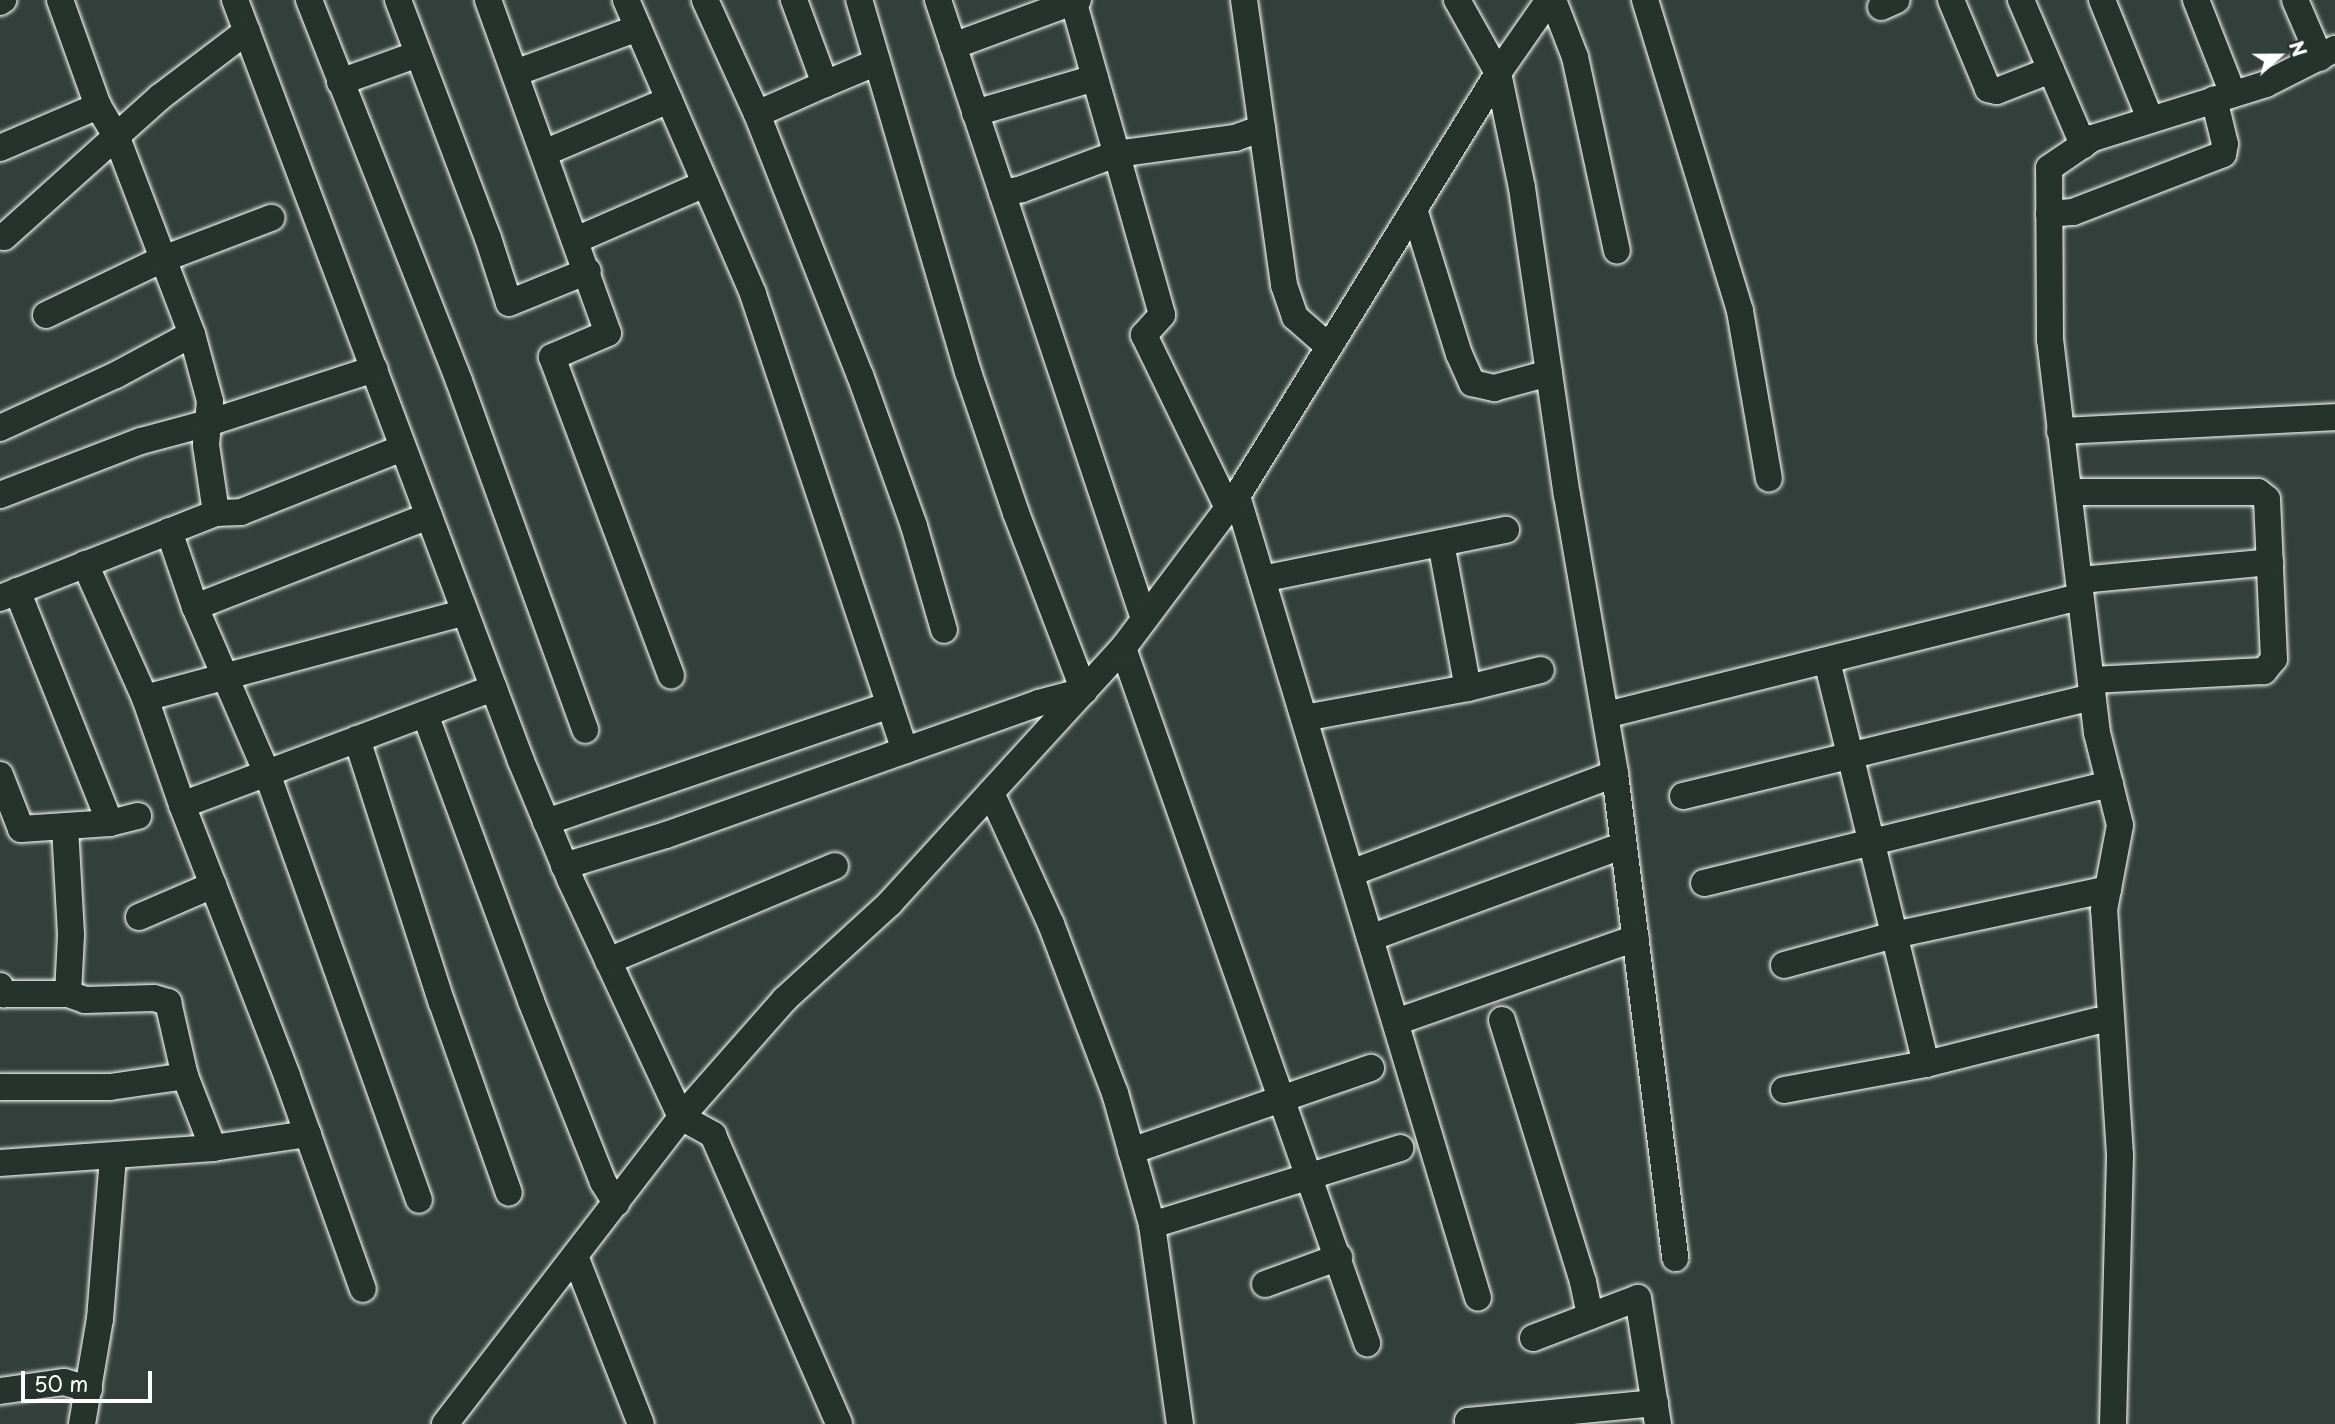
<!DOCTYPE html>
<html>
<head>
<meta charset="utf-8">
<style>
	body { margin:0 }
	#map { position:relative; width:2335px; height:1424px; overflow:hidden; background:#333f3a; font-family:"Playpen Sans",sans-serif }
	div>[style] { position:absolute }
	.roads { filter:drop-shadow(0 0 2px #fff) drop-shadow(0 0 2px #fff) }
	.minor>* { height:26px; margin:-13px; padding:0 13px; transform-origin:13px; border-radius:13px; background:#26332d }
	span { translate:-50% -50%; white-space:nowrap; text-align:center; line-height:1.15; -webkit-text-stroke:5px #26332d; paint-order:stroke }
	.north { position:absolute; left:2244px; top:21px; width:70px; height:70px; -webkit-text-stroke:5px #26332d; paint-order:stroke; rotate:69deg; font-size:19px; font-weight:700; line-height:28px; text-align:center; color:#fff }
	.north::after { content:''; display:block; margin:auto; width:24px; height:32px; background:#fff; clip-path:polygon(50% 0,100% 100%,50% 72%,0 100%) }
	.scale { position:absolute; left:21px; top:1371px; width:131px; height:32px; box-sizing:border-box; border:4px solid #fff; border-top:0; padding-left:9px; font-size:21px; line-height:24px; white-space:nowrap; color:#fff; -webkit-text-stroke:5px #26332d; paint-order:stroke }
</style>
</head>
<body>
<div id="map">
	<div class="roads">
		<div class="minor">
			<div style="left:60px;top:0;width:113px;rotate:70.3deg"></div>
			<div style="left:98px;top:106px;width:37px;rotate:59deg"></div>
			<div style="left:117px;top:138px;width:210px;rotate:69.1deg"></div>
			<div style="left:192px;top:334px;width:69px;rotate:75deg"></div>
			<div style="left:210px;top:401px;width:44px;rotate:95.2deg"></div>
			<div style="left:206px;top:445px;width:69px;rotate:81.6deg"></div>
			<div style="left:235px;top:0;width:813px;rotate:69.4deg"></div>
			<div style="left:521px;top:761px;width:128px;rotate:67.4deg"></div>
			<div style="left:570px;top:879px;width:263px;rotate:65deg"></div>
			<div style="left:681px;top:1117px;width:37px;rotate:29deg"></div>
			<div style="left:713px;top:1135px;width:315px;rotate:66.4deg"></div>
			<div style="left:309px;top:0;width:409px;rotate:68.5deg"></div>
			<div style="left:459px;top:381px;width:371px;rotate:70.1deg"></div>
			<div style="left:398px;top:0;width:254px;rotate:69.3deg"></div>
			<div style="left:488px;top:238px;width:68px;rotate:72.1deg"></div>
			<div style="left:509px;top:303px;width:85px;rotate:-22.1deg"></div>
			<div style="left:488px;top:0;width:354px;rotate:70.2deg"></div>
			<div style="left:608px;top:333px;width:61px;rotate:156.8deg"></div>
			<div style="left:552px;top:357px;width:340px;rotate:69.5deg"></div>
			<div style="left:626px;top:0;width:320px;rotate:66.6deg"></div>
			<div style="left:753px;top:294px;width:481px;rotate:71.6deg"></div>
			<div style="left:705px;top:0;width:125px;rotate:65.5deg"></div>
			<div style="left:757px;top:114px;width:74px;rotate:-23.8deg"></div>
			<div style="left:825px;top:84px;width:90px;rotate:-110.3deg"></div>
			<div style="left:938px;top:0;width:652px;rotate:71.59deg"></div>
			<div style="left:1073px;top:0;width:327px;rotate:74.2deg"></div>
			<div style="left:1162px;top:315px;width:27px;rotate:132deg"></div>
			<div style="left:1144px;top:335px;width:192px;rotate:64.1deg"></div>
			<div style="left:1244px;top:0;width:288px;rotate:82deg"></div>
			<div style="left:1284px;top:285px;width:34px;rotate:71deg"></div>
			<div style="left:1295px;top:317px;width:45px;rotate:41.4deg"></div>
			<div style="left:1457px;top:0;width:84px;rotate:60.7deg"></div>
			<div style="left:1498px;top:73px;width:117px;rotate:78.2deg"></div>
			<div style="left:1522px;top:188px;width:310px;rotate:81.7deg"></div>
			<div style="left:1567px;top:495px;width:283px;rotate:80.2deg"></div>
			<div style="left:1615px;top:774px;width:488px;rotate:82.9deg"></div>
			<div style="left:1553px;top:0;width:61px;rotate:68.9deg"></div>
			<div style="left:1575px;top:57px;width:198px;rotate:77.8deg"></div>
			<div style="left:1645px;top:0;width:325px;rotate:73deg"></div>
			<div style="left:1740px;top:311px;width:170px;rotate:80.2deg"></div>
			<div style="left:1951px;top:0;width:96px;rotate:67.4deg"></div>
			<div style="left:1988px;top:89px;width:9px;rotate:13deg"></div>
			<div style="left:1997px;top:91px;width:58px;rotate:-21.3deg"></div>
			<div style="left:2021px;top:0;width:158px;rotate:66.8deg"></div>
			<div style="left:2102px;top:0;width:128px;rotate:68deg"></div>
			<div style="left:2196px;top:0;width:101px;rotate:68.5deg"></div>
			<div style="left:2295px;top:0;width:63px;rotate:66.7deg"></div>
			<div style="left:0;top:2px;width:4px;rotate:-34deg"></div>
			<div style="left:1881px;top:7px;width:17px;rotate:-24deg"></div>
			<div style="left:953px;top:46px;width:133px;rotate:-20.2deg"></div>
			<div style="left:515px;top:73px;width:131px;rotate:-20.1deg"></div>
			<div style="left:340px;top:82px;width:83px;rotate:-19.7deg"></div>
			<div style="left:825px;top:84px;width:56px;rotate:-22.9deg"></div>
			<div style="left:975px;top:113px;width:125px;rotate:-16.3deg"></div>
			<div style="left:757px;top:114px;width:281px;rotate:68.5deg"></div>
			<div style="left:860px;top:375px;width:160px;rotate:70.3deg"></div>
			<div style="left:914px;top:526px;width:108px;rotate:73.9deg"></div>
			<div style="left:0;top:148px;width:107px;rotate:-23.2deg"></div>
			<div style="left:544px;top:153px;width:136px;rotate:-23deg"></div>
			<div style="left:1002px;top:193px;width:20px;rotate:-11deg"></div>
			<div style="left:1022px;top:189px;width:100px;rotate:-20.4deg"></div>
			<div style="left:1116px;top:154px;width:120px;rotate:-7.7deg"></div>
			<div style="left:1235px;top:138px;width:29px;rotate:-20deg"></div>
			<div style="left:1414px;top:209px;width:152px;rotate:72.8deg"></div>
			<div style="left:1459px;top:354px;width:32px;rotate:66deg"></div>
			<div style="left:1472px;top:383px;width:23px;rotate:13deg"></div>
			<div style="left:1494px;top:388px;width:57px;rotate:-15.3deg"></div>
			<div style="left:2049px;top:214px;width:24px;rotate:-5deg"></div>
			<div style="left:2073px;top:212px;width:161px;rotate:-21.1deg"></div>
			<div style="left:2223px;top:154px;width:10px;rotate:-79deg"></div>
			<div style="left:2225px;top:144px;width:46px;rotate:-103.7deg"></div>
			<div style="left:4px;top:237px;width:210px;rotate:-41.9deg"></div>
			<div style="left:160px;top:97px;width:109px;rotate:-37.2deg"></div>
			<div style="left:576px;top:240px;width:141px;rotate:-23.5deg"></div>
			<div style="left:46px;top:315px;width:130px;rotate:-25.6deg"></div>
			<div style="left:163px;top:259px;width:116px;rotate:-20.8deg"></div>
			<div style="left:0;top:428px;width:128px;rotate:-24.6deg"></div>
			<div style="left:116px;top:375px;width:86px;rotate:-28.3deg"></div>
			<div style="left:2060px;top:431px;width:275px;rotate:-2.9deg"></div>
			<div style="left:2081px;top:492px;width:177px"></div>
			<div style="left:2258px;top:492px;width:11px;rotate:38deg"></div>
			<div style="left:2267px;top:499px;width:160px;rotate:87.5deg"></div>
			<div style="left:2274px;top:659px;width:16px;rotate:130deg"></div>
			<div style="left:2264px;top:671px;width:173px;rotate:177deg"></div>
			<div style="left:0;top:495px;width:151px;rotate:-21deg"></div>
			<div style="left:141px;top:441px;width:69px;rotate:-15deg"></div>
			<div style="left:208px;top:423px;width:175px;rotate:-18deg"></div>
			<div style="left:1237px;top:496px;width:837px;rotate:73.27deg"></div>
			<div style="left:169px;top:531px;width:80px;rotate:71.1deg"></div>
			<div style="left:195px;top:607px;width:181px;rotate:66.6deg"></div>
			<div style="left:267px;top:773px;width:453px;rotate:70.4deg"></div>
			<div style="left:1441px;top:543px;width:147px;rotate:79.5deg"></div>
			<div style="left:85px;top:564px;width:147px;rotate:65.9deg"></div>
			<div style="left:145px;top:698px;width:331px;rotate:-15deg"></div>
			<div style="left:1262px;top:579px;width:249px;rotate:-11.4deg"></div>
			<div style="left:2091px;top:579px;width:180px;rotate:-5.4deg"></div>
			<div style="left:0;top:598px;width:232px;rotate:-21.5deg"></div>
			<div style="left:216px;top:513px;width:25px;rotate:-2deg"></div>
			<div style="left:241px;top:512px;width:174px;rotate:-21.6deg"></div>
			<div style="left:195px;top:607px;width:251px;rotate:-21.3deg"></div>
			<div style="left:1123px;top:648px;width:737px;rotate:70.65deg"></div>
			<div style="left:1827px;top:661px;width:415px;rotate:76.2deg"></div>
			<div style="left:1926px;top:1064px;width:175px;rotate:-14.2deg"></div>
			<div style="left:145px;top:698px;width:113px;rotate:70.9deg"></div>
			<div style="left:182px;top:805px;width:333px;rotate:-20.6deg"></div>
			<div style="left:425px;top:714px;width:306px;rotate:69.7deg"></div>
			<div style="left:531px;top:1001px;width:195px;rotate:68.3deg"></div>
			<div style="left:603px;top:1182px;width:25px;rotate:58deg"></div>
			<div style="left:1606px;top:715px;width:488px;rotate:-14deg"></div>
			<div style="left:1304px;top:718px;width:167px;rotate:-10.4deg"></div>
			<div style="left:1468px;top:688px;width:75px;rotate:-13.9deg"></div>
			<div style="left:357px;top:739px;width:277px;rotate:72.2deg"></div>
			<div style="left:442px;top:1003px;width:201px;rotate:70.6deg"></div>
			<div style="left:0;top:775px;width:58px;rotate:68.7deg"></div>
			<div style="left:21px;top:829px;width:89px;rotate:-3.9deg"></div>
			<div style="left:110px;top:823px;width:250px;rotate:-111.8deg"></div>
			<div style="left:991px;top:793px;width:144px;rotate:65.4deg"></div>
			<div style="left:1051px;top:924px;width:181px;rotate:69.3deg"></div>
			<div style="left:1115px;top:1093px;width:137px;rotate:74.3deg"></div>
			<div style="left:1152px;top:1225px;width:201px;rotate:82deg"></div>
			<div style="left:1683px;top:796px;width:412px;rotate:-13.6deg"></div>
			<div style="left:182px;top:805px;width:291px;rotate:68.8deg"></div>
			<div style="left:287px;top:1076px;width:226px;rotate:70.4deg"></div>
			<div style="left:546px;top:822px;width:362px;rotate:-18.8deg"></div>
			<div style="left:110px;top:823px;width:29px;rotate:-14deg"></div>
			<div style="left:65px;top:827px;width:108px;rotate:86.8deg"></div>
			<div style="left:71px;top:935px;width:59px;rotate:92.9deg"></div>
			<div style="left:564px;top:866px;width:107px;rotate:-16.9deg"></div>
			<div style="left:666px;top:835px;width:395px;rotate:-19.5deg"></div>
			<div style="left:1038px;top:703px;width:48px;rotate:-14.6deg"></div>
			<div style="left:1084px;top:691px;width:191px;rotate:-110.9deg"></div>
			<div style="left:1016px;top:513px;width:149px;rotate:-108.8deg"></div>
			<div style="left:968px;top:372px;width:388px;rotate:-106.3deg"></div>
			<div style="left:1351px;top:873px;width:282px;rotate:-20.6deg"></div>
			<div style="left:1704px;top:883px;width:418px;rotate:-13.7deg"></div>
			<div style="left:139px;top:917px;width:81px;rotate:-23.4deg"></div>
			<div style="left:1370px;top:938px;width:270px;rotate:-20.1deg"></div>
			<div style="left:608px;top:961px;width:246px;rotate:-22.7deg"></div>
			<div style="left:1784px;top:965px;width:114px;rotate:-15.3deg"></div>
			<div style="left:1894px;top:935px;width:219px;rotate:-12.1deg"></div>
			<div style="left:0;top:986px;width:9px;rotate:69deg"></div>
			<div style="left:3px;top:994px;width:65px"></div>
			<div style="left:68px;top:994px;width:18px;rotate:19deg"></div>
			<div style="left:85px;top:1000px;width:69px;rotate:-1.7deg"></div>
			<div style="left:154px;top:998px;width:15px;rotate:16deg"></div>
			<div style="left:168px;top:1002px;width:76px;rotate:77.1deg"></div>
			<div style="left:185px;top:1076px;width:77px;rotate:68.7deg"></div>
			<div style="left:1502px;top:1020px;width:274px;rotate:72.8deg"></div>
			<div style="left:1583px;top:1282px;width:35px;rotate:78deg"></div>
			<div style="left:1396px;top:1022px;width:254px;rotate:-19.3deg"></div>
			<div style="left:0;top:1087px;width:110px"></div>
			<div style="left:110px;top:1087px;width:76px;rotate:-8.3deg"></div>
			<div style="left:1784px;top:1090px;width:144px;rotate:-10.4deg"></div>
			<div style="left:1131px;top:1151px;width:254px;rotate:-19.1deg"></div>
			<div style="left:0;top:1163px;width:214px;rotate:-4deg"></div>
			<div style="left:213px;top:1148px;width:96px;rotate:-8.4deg"></div>
			<div style="left:1152px;top:1225px;width:260px;rotate:-17.2deg"></div>
			<div style="left:575px;top:1256px;width:180px;rotate:68.6deg"></div>
			<div style="left:1265px;top:1284px;width:79px;rotate:-20deg"></div>
			<div style="left:1533px;top:1338px;width:112px;rotate:-20.9deg"></div>
			<div style="left:1638px;top:1298px;width:128px;rotate:81deg"></div>
			<div style="left:0;top:1391px;width:65px;rotate:-8deg"></div>
			<div style="left:64px;top:1382px;width:26px;rotate:16deg"></div>
			<div style="left:82px;top:1424px;width:107px;rotate:-80.3deg"></div>
			<div style="left:100px;top:1319px;width:163px;rotate:-85.4deg"></div>
			<div style="left:445px;top:1424px;width:387px;rotate:-52.4deg"></div>
			<div style="left:681px;top:1117px;width:157px;rotate:-48.6deg"></div>
			<div style="left:785px;top:999px;width:142px;rotate:-42.4deg"></div>
			<div style="left:890px;top:903px;width:345px;rotate:-47.6deg"></div>
			<div style="left:1123px;top:648px;width:190px;rotate:-53.1deg"></div>
			<div style="left:1237px;top:496px;width:497px;rotate:-58.3deg"></div>
			<div style="left:1498px;top:73px;width:89px;rotate:-55.1deg"></div>
			<div style="left:1469px;top:1424px;width:3px;rotate:-108deg"></div>
			<div style="left:1468px;top:1421px;width:188px;rotate:-5.5deg"></div>
			<div style="left:2113px;top:1424px;width:269px;rotate:-88.5deg"></div>
			<div style="left:2120px;top:1155px;width:246px;rotate:-93.7deg"></div>
			<div style="left:2104px;top:910px;width:86px;rotate:-79.3deg"></div>
			<div style="left:2120px;top:825px;width:95px;rotate:-104deg"></div>
			<div style="left:2097px;top:733px;width:396px;rotate:-96.8deg"></div>
			<div style="left:2050px;top:340px;width:172px;rotate:-90.3deg"></div>
			<div style="left:2049px;top:168px;width:53px;rotate:-34.3deg"></div>
			<div style="left:2093px;top:138px;width:181px;rotate:-17.3deg"></div>
			<div style="left:2266px;top:84px;width:77px;rotate:-26.9deg"></div>
		</div>
	</div>
	<div class="north">N</div>
	<div class="scale">50 m</div>
</div>
</body>
</html>
